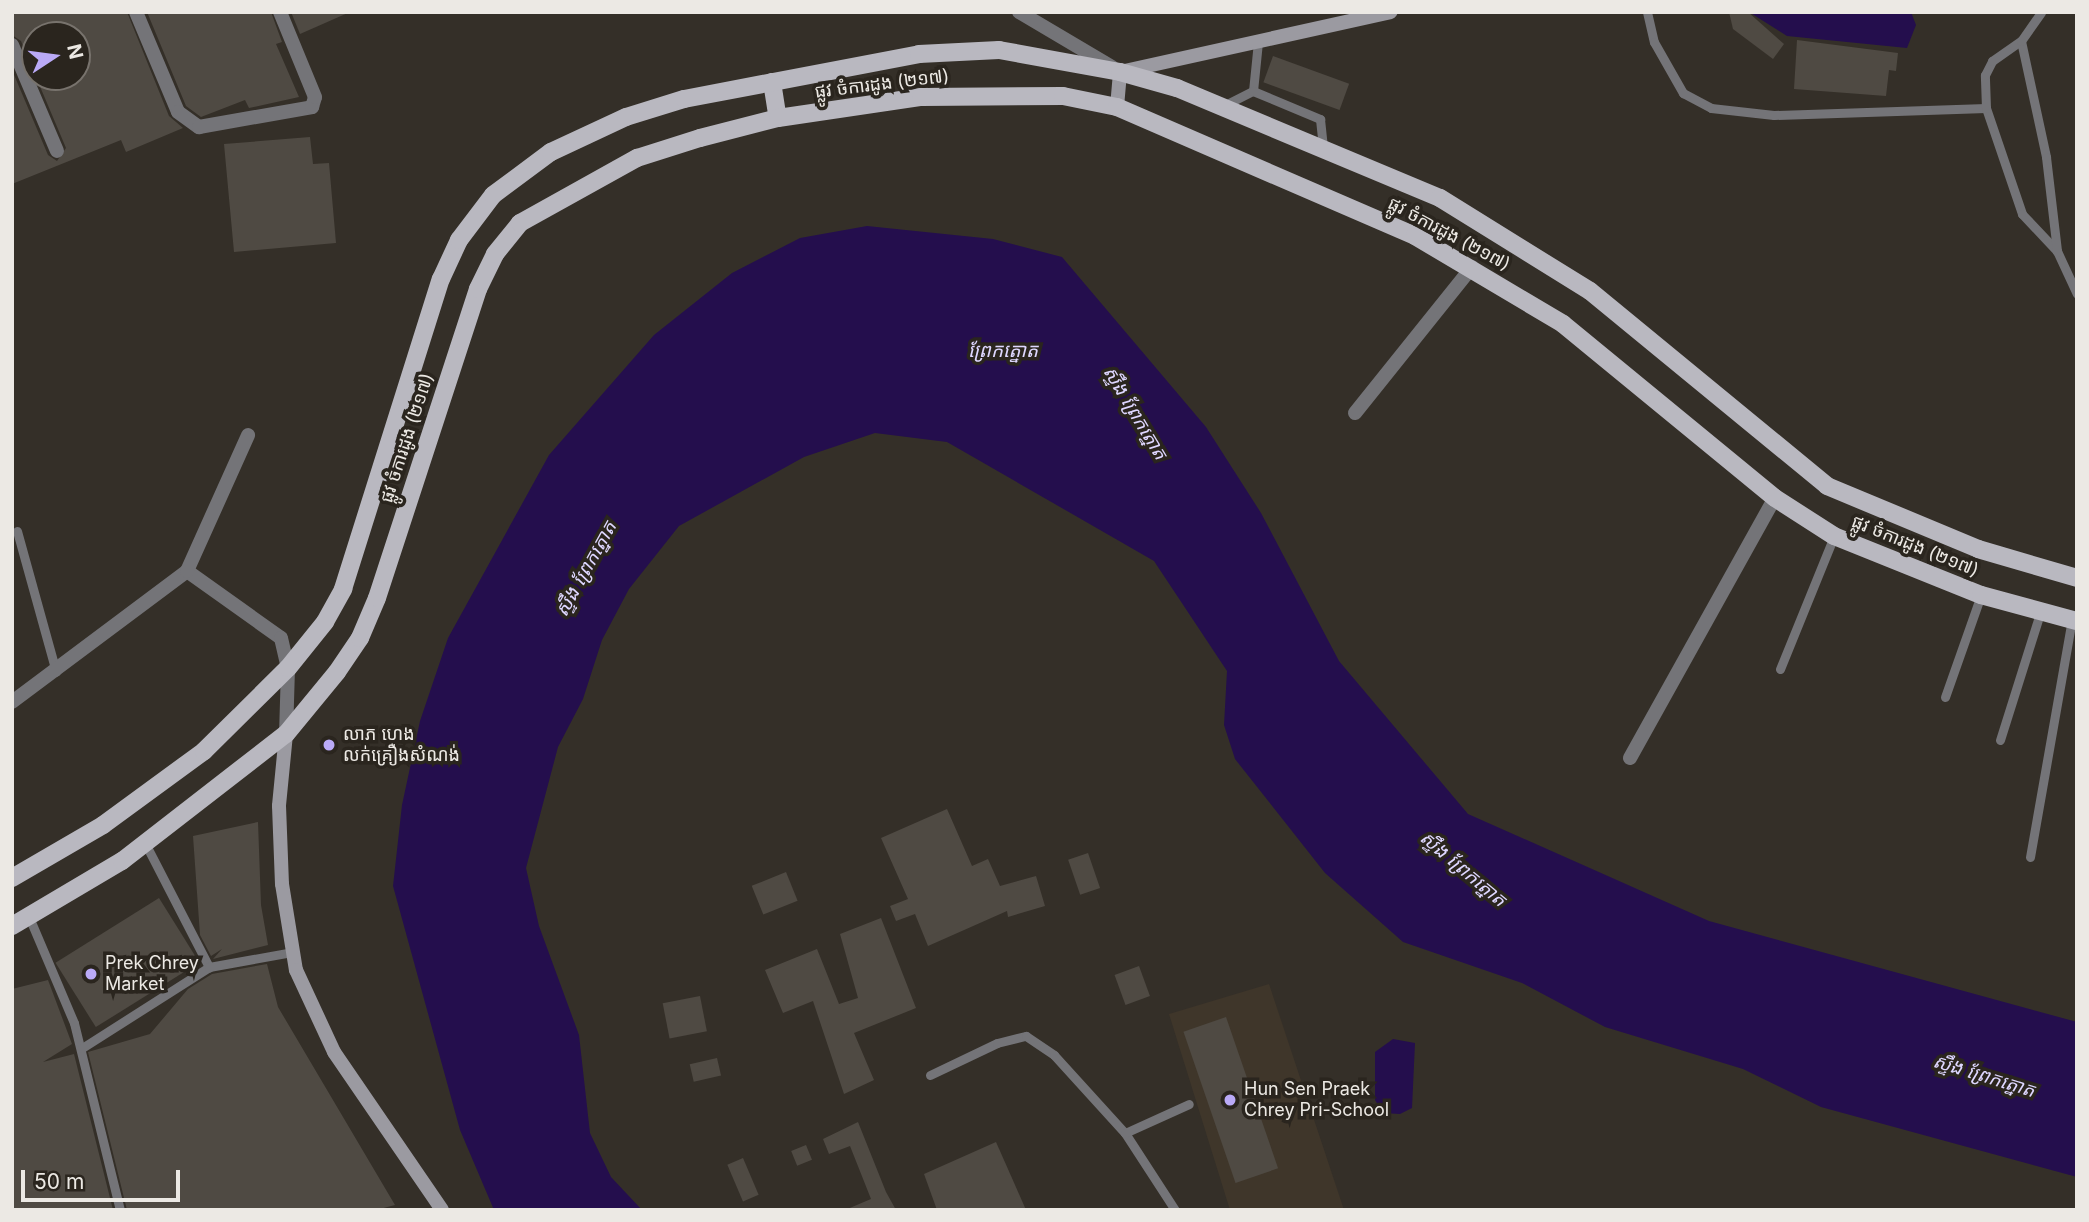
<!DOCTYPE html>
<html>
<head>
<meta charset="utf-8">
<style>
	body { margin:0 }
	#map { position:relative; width:2089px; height:1222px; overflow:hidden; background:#342f28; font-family:Inter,"Noto Sans Khmer",sans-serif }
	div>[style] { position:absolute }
	.built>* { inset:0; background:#3f362a }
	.water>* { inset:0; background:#240e4d }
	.building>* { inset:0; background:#4f4a43; transform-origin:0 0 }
	.lane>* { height:9px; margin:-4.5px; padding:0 4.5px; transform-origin:4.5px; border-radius:4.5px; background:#747478 }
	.street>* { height:14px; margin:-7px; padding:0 7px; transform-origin:7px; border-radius:7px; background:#747478 }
	.secondary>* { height:14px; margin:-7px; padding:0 7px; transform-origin:7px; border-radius:7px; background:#9b9aa1 }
	.primary>* { height:18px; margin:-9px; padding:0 9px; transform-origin:9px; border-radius:9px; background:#b9b8c0 }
	.dots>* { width:19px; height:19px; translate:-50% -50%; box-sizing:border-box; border:4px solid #2a251e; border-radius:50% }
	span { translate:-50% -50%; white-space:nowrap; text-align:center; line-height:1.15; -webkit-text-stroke:7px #2a251e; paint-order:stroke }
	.street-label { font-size:18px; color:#ece9e4 }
	.poi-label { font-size:18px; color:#ece9e4 }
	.left { translate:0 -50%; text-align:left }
	.water-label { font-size:19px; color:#ded7ff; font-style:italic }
	.frame { position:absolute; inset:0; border:14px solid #ece9e4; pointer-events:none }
	.north { position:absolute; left:21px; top:21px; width:70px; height:70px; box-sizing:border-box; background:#2a251e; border:2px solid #78736d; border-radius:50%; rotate:77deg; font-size:19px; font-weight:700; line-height:28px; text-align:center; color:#ece9e4 }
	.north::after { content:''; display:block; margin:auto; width:24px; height:32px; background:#baaaf7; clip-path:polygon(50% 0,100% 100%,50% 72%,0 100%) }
	.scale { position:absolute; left:21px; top:1170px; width:159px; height:32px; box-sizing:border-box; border:4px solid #ece9e4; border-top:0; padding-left:9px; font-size:21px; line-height:24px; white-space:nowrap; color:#ece9e4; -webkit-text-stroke:5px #2a251e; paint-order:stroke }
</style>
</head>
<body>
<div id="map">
	<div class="built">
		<div style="clip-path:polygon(1269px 984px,1344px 1210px,1230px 1210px,1169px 1014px)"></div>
	</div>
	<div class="water">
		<div style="clip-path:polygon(1749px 12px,1911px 12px,1916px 25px,1907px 48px,1787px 36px)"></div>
		<div style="clip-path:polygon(867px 226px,993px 239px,1062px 257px,1206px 427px,1261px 513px,1339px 661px,1468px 814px,1709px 921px,2077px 1022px,2077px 1177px,1821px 1107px,1743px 1069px,1605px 1027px,1522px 983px,1403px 942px,1325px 873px,1235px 759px,1224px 725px,1227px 671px,1154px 561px,947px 442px,875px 433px,804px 457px,679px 526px,629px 589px,602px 640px,583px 699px,558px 747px,526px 868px,539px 926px,579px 1035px,590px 1133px,611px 1177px,642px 1210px,494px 1210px,460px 1130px,393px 886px,402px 805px,420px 721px,448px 638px,549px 455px,654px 335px,732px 273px,800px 238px)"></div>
		<div style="clip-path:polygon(1393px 1039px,1415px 1043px,1412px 1108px,1400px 1114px,1383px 1113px,1375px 1100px,1375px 1052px)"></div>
	</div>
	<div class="building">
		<div style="clip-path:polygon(12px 12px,127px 12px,169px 116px,183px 128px,126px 152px,121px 140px,12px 184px,12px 70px,48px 155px,57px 161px,66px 148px,36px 77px,77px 77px,77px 35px,35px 35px,35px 75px,21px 41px,12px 35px)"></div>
		<div style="clip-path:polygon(147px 12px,271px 12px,282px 42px,276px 44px,299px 97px,249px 108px,245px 100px,201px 117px,186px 106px)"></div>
		<div style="clip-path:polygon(291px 12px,350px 12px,300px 34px)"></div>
		<div style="clip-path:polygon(1729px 12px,1748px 12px,1784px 44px,1773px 59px,1733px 29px)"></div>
		<div style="clip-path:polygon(1797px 40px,1898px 53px,1896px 71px,1889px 70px,1886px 96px,1794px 89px)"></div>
		<div style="left:1273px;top:56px;width:81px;height:28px;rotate:20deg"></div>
		<div style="clip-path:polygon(310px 137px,313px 164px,329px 163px,336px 243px,234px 252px,224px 144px)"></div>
		<div style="clip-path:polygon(947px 809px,972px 866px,988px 859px,1000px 886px,1036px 876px,1045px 906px,1008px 917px,1007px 911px,928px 946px,915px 914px,896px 921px,890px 906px,908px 899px,881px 838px)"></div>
		<div style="clip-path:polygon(258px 822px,261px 905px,268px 945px,213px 959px,222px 949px,211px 956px,200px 935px,193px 836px)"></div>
		<div style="left:1088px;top:853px;width:37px;height:21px;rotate:71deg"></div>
		<div style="left:786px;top:872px;width:31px;height:37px;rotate:68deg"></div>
		<div style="left:159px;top:898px;width:76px;height:122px;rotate:58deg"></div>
		<div style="clip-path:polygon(881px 918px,916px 1008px,854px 1033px,874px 1080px,844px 1094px,813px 1001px,783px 1013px,765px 970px,817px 949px,839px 1004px,858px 998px,840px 934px)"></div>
		<div style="clip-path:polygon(267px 964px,278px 1007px,395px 1205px,376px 1210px,127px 1210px,88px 1052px,150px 1034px,188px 989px,212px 974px)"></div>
		<div style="left:1139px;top:966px;width:32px;height:26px;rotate:70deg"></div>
		<div style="clip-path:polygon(48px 980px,72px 1044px,43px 1062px,74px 1054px,113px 1210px,12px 1210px,12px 989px)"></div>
		<div style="left:700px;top:996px;width:36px;height:38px;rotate:79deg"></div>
		<div style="left:1226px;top:1017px;width:160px;height:45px;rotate:71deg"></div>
		<div style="left:717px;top:1058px;width:18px;height:28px;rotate:77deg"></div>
		<div style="clip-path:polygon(858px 1122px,886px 1192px,896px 1210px,845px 1210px,871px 1199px,850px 1146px,829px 1154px,823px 1139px)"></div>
		<div style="clip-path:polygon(996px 1142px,1026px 1210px,937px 1210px,924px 1174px)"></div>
		<div style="left:806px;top:1145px;width:16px;height:16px;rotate:68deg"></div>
		<div style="left:743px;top:1158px;width:40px;height:17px;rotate:67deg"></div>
	</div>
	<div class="lane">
		<div style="left:1647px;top:12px;width:31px;rotate:77deg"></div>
		<div style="left:1654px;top:42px;width:59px;rotate:60.4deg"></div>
		<div style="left:1683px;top:93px;width:32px;rotate:28deg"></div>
		<div style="left:1711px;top:108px;width:63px;rotate:6.3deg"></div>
		<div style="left:1774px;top:115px;width:212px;rotate:-1.9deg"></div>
		<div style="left:1986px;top:108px;width:112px;rotate:71.2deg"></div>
		<div style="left:2022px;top:214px;width:51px;rotate:46.6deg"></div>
		<div style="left:2057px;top:251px;width:47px;rotate:65.1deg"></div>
		<div style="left:2021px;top:41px;width:119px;rotate:77.8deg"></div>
		<div style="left:2046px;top:157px;width:95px;rotate:83.3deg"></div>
		<div style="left:1253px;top:91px;width:49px;rotate:-84.2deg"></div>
		<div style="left:1221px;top:107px;width:36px;rotate:-27deg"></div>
		<div style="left:1253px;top:91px;width:73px;rotate:22.7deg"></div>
		<div style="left:1320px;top:119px;width:30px;rotate:84deg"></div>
		<div style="left:1986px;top:108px;width:33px;rotate:-92deg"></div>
		<div style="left:1985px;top:75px;width:16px;rotate:-63deg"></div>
		<div style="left:1992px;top:61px;width:35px;rotate:-35deg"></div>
		<div style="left:2021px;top:41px;width:35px;rotate:-55deg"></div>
		<div style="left:17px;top:531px;width:146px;rotate:74.5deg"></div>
		<div style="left:1780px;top:669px;width:144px;rotate:-67.9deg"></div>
		<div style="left:1945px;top:697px;width:108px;rotate:-70.6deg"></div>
		<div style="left:2000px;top:740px;width:136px;rotate:-72.5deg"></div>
		<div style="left:145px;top:843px;width:140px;rotate:62.7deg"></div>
		<div style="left:2030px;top:857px;width:241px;rotate:-80deg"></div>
		<div style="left:29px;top:917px;width:115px;rotate:67deg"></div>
		<div style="left:74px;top:1023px;width:193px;rotate:76.2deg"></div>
		<div style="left:82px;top:1048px;width:151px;rotate:-32.5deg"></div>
		<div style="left:209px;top:967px;width:84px;rotate:-10.2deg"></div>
		<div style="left:930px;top:1075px;width:74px;rotate:-25.5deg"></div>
		<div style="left:997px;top:1043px;width:30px;rotate:-14deg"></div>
		<div style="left:1026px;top:1036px;width:34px;rotate:34deg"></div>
		<div style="left:1054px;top:1055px;width:105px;rotate:47.7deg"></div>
		<div style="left:1125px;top:1133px;width:92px;rotate:57deg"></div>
		<div style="left:1125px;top:1133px;width:70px;rotate:-24.4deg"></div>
	</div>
	<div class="street">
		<div style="left:136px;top:12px;width:108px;rotate:67.2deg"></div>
		<div style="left:178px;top:112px;width:26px;rotate:36deg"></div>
		<div style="left:199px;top:127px;width:115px;rotate:-10deg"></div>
		<div style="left:312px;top:107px;width:10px;rotate:-73deg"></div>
		<div style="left:315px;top:97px;width:92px;rotate:-112.4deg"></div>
		<div style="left:1019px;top:12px;width:108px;rotate:30.6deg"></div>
		<div style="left:12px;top:45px;width:115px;rotate:67deg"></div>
		<div style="left:1355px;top:413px;width:187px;rotate:-51.3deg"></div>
		<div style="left:187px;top:571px;width:115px;rotate:35.5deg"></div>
		<div style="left:281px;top:638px;width:31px;rotate:77deg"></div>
		<div style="left:288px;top:668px;width:66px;rotate:91.7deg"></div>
		<div style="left:12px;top:702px;width:219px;rotate:-36.8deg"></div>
		<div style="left:187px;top:571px;width:149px;rotate:-65.8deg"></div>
		<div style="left:1630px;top:758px;width:298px;rotate:-60.9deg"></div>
	</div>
	<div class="secondary">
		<div style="left:1117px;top:107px;width:35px;rotate:-85deg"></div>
		<div style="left:1120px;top:72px;width:277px;rotate:-12.5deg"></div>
		<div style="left:286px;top:734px;width:72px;rotate:95.6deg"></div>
		<div style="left:279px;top:806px;width:78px;rotate:87.8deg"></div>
		<div style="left:282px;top:884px;width:87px;rotate:80.8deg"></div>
		<div style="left:296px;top:970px;width:90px;rotate:65.1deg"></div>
		<div style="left:334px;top:1052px;width:191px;rotate:55.6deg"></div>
	</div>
	<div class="primary">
		<div style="left:772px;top:82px;width:36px;rotate:81deg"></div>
		<div style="left:12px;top:878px;width:105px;rotate:-30.2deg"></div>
		<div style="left:103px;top:825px;width:125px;rotate:-36.2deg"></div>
		<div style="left:204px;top:751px;width:118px;rotate:-44.7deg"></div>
		<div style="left:288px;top:668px;width:59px;rotate:-51.2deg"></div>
		<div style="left:325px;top:622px;width:38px;rotate:-61deg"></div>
		<div style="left:343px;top:589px;width:325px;rotate:-72.5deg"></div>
		<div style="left:441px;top:279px;width:43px;rotate:-65.2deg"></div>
		<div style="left:459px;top:240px;width:56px;rotate:-52.9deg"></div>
		<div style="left:493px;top:195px;width:72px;rotate:-36.6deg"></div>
		<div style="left:551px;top:152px;width:83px;rotate:-25deg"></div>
		<div style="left:626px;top:117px;width:61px;rotate:-17.2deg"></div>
		<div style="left:684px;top:99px;width:239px;rotate:-10.8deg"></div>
		<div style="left:919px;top:54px;width:80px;rotate:-2.9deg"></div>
		<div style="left:999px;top:50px;width:123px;rotate:10.3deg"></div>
		<div style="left:1120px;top:72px;width:59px;rotate:15.7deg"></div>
		<div style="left:1177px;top:88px;width:285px;rotate:22.7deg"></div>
		<div style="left:1440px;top:198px;width:176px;rotate:31.8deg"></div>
		<div style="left:1590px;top:291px;width:307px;rotate:39.4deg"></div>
		<div style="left:1827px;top:486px;width:164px;rotate:22.6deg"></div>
		<div style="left:1978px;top:549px;width:103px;rotate:16.3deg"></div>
		<div style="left:12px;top:926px;width:128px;rotate:-30.6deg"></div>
		<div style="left:122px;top:861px;width:207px;rotate:-37.8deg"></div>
		<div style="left:286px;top:734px;width:80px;rotate:-50.6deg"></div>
		<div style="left:337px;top:672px;width:41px;rotate:-55.9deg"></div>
		<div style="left:360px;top:638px;width:43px;rotate:-67deg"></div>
		<div style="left:377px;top:598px;width:325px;rotate:-71.9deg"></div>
		<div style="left:478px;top:289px;width:39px;rotate:-64deg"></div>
		<div style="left:495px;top:254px;width:40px;rotate:-51deg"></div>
		<div style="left:520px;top:223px;width:134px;rotate:-29.1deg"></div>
		<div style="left:637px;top:158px;width:66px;rotate:-17.6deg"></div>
		<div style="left:700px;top:138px;width:81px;rotate:-14.4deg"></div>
		<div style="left:778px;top:118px;width:145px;rotate:-8.4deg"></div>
		<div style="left:921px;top:97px;width:142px;rotate:-0.4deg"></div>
		<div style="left:1063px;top:96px;width:55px;rotate:11.5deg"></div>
		<div style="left:1117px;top:107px;width:325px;rotate:23.4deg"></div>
		<div style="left:1415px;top:236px;width:172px;rotate:30.7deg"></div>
		<div style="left:1563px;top:324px;width:274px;rotate:39.4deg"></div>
		<div style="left:1775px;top:498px;width:70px;rotate:32.8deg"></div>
		<div style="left:1834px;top:536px;width:158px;rotate:21.9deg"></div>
		<div style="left:1981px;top:595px;width:99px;rotate:15.2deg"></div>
	</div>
	<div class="dots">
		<div style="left:329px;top:745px;background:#baaaf7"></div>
		<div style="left:91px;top:974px;background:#baaaf7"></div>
		<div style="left:1230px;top:1100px;background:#baaaf7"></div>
	</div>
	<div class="street-label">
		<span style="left:882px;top:84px;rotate:-7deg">ផ្លូវ ចំការដូង (២១៧)</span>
		<span style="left:1449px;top:234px;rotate:28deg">ផ្លូវ ចំការដូង (២១៧)</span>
		<span style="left:407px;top:438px;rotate:-72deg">ផ្លូវ ចំការដូង (២១៧)</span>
		<span style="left:1915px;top:546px;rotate:22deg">ផ្លូវ ចំការដូង (២១៧)</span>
	</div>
	<div class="poi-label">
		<span class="left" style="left:343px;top:745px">លាភ ហេង<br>លក់គ្រឿងសំណង់</span>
		<span class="left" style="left:105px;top:974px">Prek Chrey<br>Market</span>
		<span class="left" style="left:1244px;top:1100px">Hun Sen Praek<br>Chrey Pri-School</span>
	</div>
	<div class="water-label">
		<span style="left:1003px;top:351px">ព្រែកត្នោត</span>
		<span style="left:1135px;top:413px;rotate:59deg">ស្ទឹង ព្រែកត្នោត</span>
		<span style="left:586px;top:569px;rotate:-61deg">ស្ទឹង ព្រែកត្នោត</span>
		<span style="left:1463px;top:869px;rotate:40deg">ស្ទឹង ព្រែកត្នោត</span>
		<span style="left:1984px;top:1076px;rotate:17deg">ស្ទឹង ព្រែកត្នោត</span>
	</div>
	<div class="frame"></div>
	<div class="north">N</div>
	<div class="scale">50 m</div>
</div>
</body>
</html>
